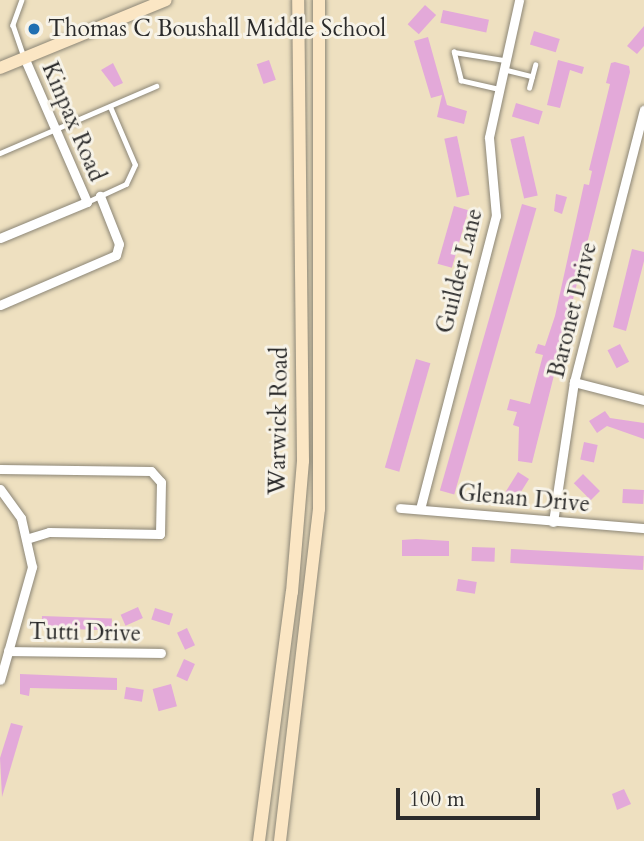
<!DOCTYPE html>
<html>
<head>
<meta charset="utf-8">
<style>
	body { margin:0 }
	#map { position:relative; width:644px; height:841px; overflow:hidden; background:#eee0c0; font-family:Cardo,serif }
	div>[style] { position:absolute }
	.building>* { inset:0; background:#e3a9d9; transform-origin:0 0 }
	.roads { filter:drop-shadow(0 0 2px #8c8676) drop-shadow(0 0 2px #8c8676) }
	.service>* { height:4.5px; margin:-2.25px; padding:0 2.25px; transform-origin:2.25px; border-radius:2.25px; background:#fff }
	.minor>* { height:9px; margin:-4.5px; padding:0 4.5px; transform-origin:4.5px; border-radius:4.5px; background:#fff }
	.secondary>* { height:12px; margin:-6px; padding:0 6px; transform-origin:6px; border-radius:6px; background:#fbe6c4 }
	.dots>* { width:19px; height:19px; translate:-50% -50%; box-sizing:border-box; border:4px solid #f7f3e8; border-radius:50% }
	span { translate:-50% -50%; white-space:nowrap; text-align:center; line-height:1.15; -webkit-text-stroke:6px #f7f3e8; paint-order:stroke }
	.poi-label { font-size:23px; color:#2b2b2b }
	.left { translate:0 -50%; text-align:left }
	.street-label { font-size:23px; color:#2b2b2b }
	.scale { position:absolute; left:396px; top:788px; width:144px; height:32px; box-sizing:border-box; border:4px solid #2b2b2b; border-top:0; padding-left:9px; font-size:21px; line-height:24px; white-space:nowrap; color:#2b2b2b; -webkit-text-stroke:5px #f7f3e8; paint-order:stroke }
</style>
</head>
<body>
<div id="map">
	<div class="building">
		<div style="left:425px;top:5px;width:15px;height:26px;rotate:42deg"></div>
		<div style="left:443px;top:10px;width:47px;height:13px;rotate:12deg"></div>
		<div style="clip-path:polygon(644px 26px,644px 46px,637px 54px,627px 46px)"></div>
		<div style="left:534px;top:31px;width:27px;height:14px;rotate:17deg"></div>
		<div style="clip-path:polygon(428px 37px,447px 105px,467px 111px,464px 124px,437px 117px,442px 95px,431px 98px,414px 41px)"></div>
		<div style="left:269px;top:60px;width:21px;height:13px;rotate:71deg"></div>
		<div style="clip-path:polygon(558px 60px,584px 67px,582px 74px,570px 70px,560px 108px,547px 105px)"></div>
		<div style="clip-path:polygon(615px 62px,629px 66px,630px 72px,532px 463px,518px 461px,519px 427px,513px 425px,517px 412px,507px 410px,510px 399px,530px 404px,543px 355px,535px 353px,538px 344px,545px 346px,555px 316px,584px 184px,589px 185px,592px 171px,589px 170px,610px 84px,606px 83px,611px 63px)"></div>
		<div style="clip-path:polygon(113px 63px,123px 83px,114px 87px,101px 70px)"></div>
		<div style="left:516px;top:103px;width:28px;height:14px;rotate:17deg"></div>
		<div style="left:457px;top:136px;width:60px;height:13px;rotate:78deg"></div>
		<div style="left:524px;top:136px;width:61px;height:14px;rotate:77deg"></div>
		<div style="clip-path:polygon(556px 194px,567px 197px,562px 214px,554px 211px)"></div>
		<div style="left:522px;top:204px;width:15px;height:298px;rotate:16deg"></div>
		<div style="left:454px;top:206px;width:15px;height:60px;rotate:16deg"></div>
		<div style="clip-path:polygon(632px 249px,644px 252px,644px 261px,626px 331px,613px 327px)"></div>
		<div style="left:620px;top:344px;width:20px;height:14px;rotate:63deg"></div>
		<div style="left:416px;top:359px;width:15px;height:113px;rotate:16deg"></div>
		<div style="clip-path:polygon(605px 411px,610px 418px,644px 423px,644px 439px,607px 426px,597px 433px,589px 421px)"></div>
		<div style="left:584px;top:442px;width:14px;height:18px;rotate:12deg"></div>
		<div style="left:518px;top:472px;width:13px;height:26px;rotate:32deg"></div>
		<div style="left:583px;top:474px;width:24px;height:13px;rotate:45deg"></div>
		<div style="left:623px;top:489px;width:21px;height:14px;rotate:3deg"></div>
		<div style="clip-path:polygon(416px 539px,449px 541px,449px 556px,402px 556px,402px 540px)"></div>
		<div style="left:472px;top:547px;width:23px;height:14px;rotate:2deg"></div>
		<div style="left:511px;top:549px;width:133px;height:14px;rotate:3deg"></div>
		<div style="left:458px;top:579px;width:19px;height:12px;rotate:9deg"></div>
		<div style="left:138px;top:607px;width:12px;height:19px;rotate:66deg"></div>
		<div style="left:155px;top:608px;width:19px;height:12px;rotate:18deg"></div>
		<div style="left:42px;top:616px;width:70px;height:12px;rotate:2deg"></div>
		<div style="left:187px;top:628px;width:19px;height:11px;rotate:65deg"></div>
		<div style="left:184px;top:659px;width:12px;height:19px;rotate:24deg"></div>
		<div style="clip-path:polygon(20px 674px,117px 678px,117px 690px,30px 688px,29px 696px,20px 694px)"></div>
		<div style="left:171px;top:684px;width:23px;height:19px;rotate:75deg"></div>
		<div style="left:126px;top:687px;width:18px;height:12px;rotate:9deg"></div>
		<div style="clip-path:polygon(11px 723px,23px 726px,2px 797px,0 758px)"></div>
		<div style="clip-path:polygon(624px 789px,631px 804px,617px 810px,612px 794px)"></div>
	</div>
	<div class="roads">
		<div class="service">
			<div style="left:22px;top:0;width:27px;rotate:110deg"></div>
			<div style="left:13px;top:25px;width:34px;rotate:71deg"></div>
			<div style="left:503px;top:69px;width:30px;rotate:14deg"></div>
			<div style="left:529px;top:88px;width:24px;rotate:-75deg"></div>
			<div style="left:497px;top:89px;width:37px;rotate:-167deg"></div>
			<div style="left:461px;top:81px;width:30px;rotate:-104deg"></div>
			<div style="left:454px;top:52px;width:51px;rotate:9.1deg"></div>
			<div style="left:0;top:153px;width:170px;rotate:-23.2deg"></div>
			<div style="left:87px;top:202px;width:43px;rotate:-24.8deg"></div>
			<div style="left:126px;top:184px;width:21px;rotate:-65deg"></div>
			<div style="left:135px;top:165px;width:63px;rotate:-113.3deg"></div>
		</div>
		<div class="minor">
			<div style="left:0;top:238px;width:94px;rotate:-22.5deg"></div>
			<div style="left:87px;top:202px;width:158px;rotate:-113.5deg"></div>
			<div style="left:0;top:305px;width:126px;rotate:-23.3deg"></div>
			<div style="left:116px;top:255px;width:11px;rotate:-75deg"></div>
			<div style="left:119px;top:244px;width:52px;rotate:-111.6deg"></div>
			<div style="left:574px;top:382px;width:72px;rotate:14.4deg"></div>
			<div style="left:0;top:469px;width:151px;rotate:0.8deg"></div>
			<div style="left:151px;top:471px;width:15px;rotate:48deg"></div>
			<div style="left:161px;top:482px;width:52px;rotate:91.1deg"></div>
			<div style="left:160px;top:534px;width:111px;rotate:-179deg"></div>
			<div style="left:49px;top:532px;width:21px;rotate:163deg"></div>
			<div style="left:0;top:489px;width:36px;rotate:54deg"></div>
			<div style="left:21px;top:518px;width:50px;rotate:77.3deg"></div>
			<div style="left:32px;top:567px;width:117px;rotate:105.8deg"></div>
			<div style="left:400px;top:508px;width:245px;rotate:4.7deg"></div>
			<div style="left:420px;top:509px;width:303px;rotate:-75.5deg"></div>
			<div style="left:496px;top:216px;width:79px;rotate:-95.1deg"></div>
			<div style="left:489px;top:137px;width:140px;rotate:-77.6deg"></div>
			<div style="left:553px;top:522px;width:142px;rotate:-81.5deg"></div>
			<div style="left:574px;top:382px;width:281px;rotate:-75.6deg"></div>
			<div style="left:8px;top:651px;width:153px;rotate:0.7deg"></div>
		</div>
		<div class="secondary">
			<div style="left:0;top:68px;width:179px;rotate:-22.3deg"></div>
			<div style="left:259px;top:841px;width:251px;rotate:-82.5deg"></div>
			<div style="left:292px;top:592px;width:131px;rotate:-85.2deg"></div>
			<div style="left:303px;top:461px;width:461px;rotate:-90.6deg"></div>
			<div style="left:280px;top:841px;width:334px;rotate:-83.3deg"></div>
			<div style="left:319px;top:509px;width:509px;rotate:-90deg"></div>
		</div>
	</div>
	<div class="dots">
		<div style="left:34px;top:29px;background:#1f6fb2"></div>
	</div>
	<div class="poi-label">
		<span class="left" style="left:48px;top:29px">Thomas C Boushall Middle School</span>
	</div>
	<div class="street-label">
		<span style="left:73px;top:122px;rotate:67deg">Kinpax Road</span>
		<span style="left:460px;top:271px;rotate:-76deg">Guilder Lane</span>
		<span style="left:573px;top:310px;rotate:-76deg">Baronet Drive</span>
		<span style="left:279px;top:421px;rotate:-89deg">Warwick Road</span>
		<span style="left:524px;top:499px;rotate:5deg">Glenan Drive</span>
		<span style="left:85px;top:633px;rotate:1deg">Tutti Drive</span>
	</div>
	<div class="scale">100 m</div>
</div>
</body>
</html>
